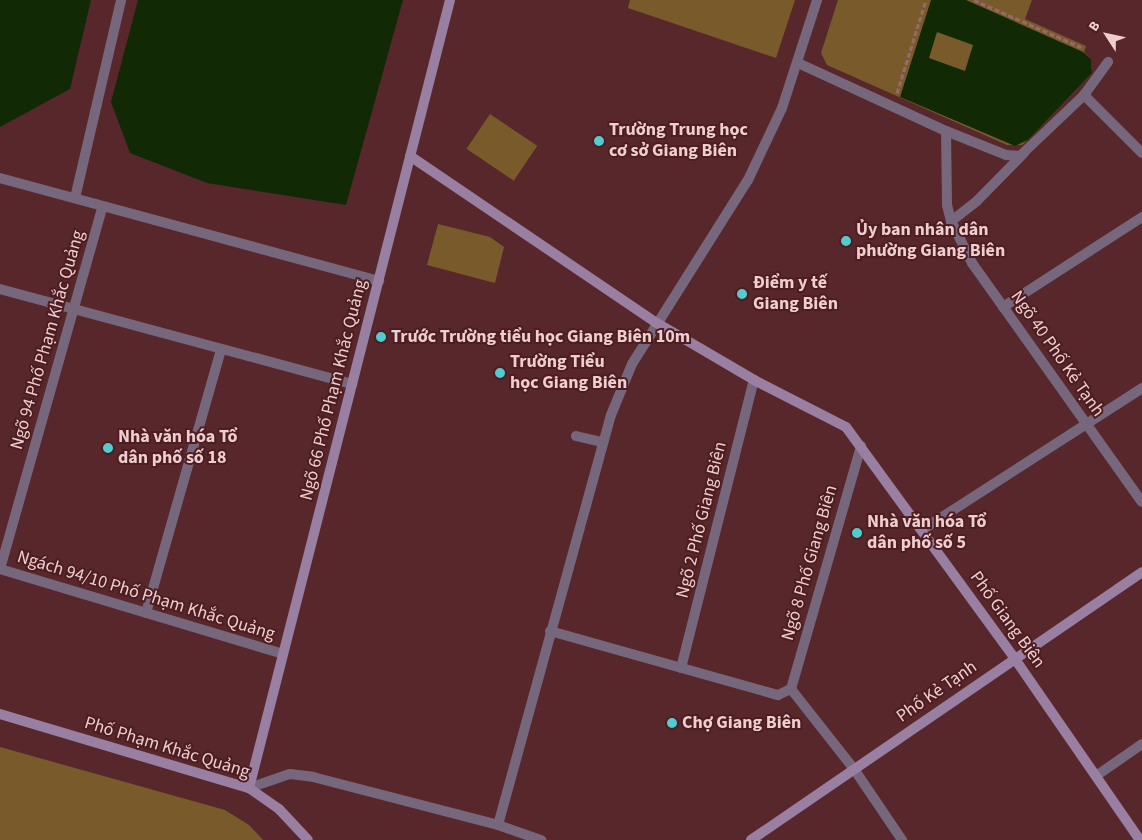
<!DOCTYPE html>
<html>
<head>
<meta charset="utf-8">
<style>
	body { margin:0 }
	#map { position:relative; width:1142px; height:840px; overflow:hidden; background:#58272b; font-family:"Source Sans 3",sans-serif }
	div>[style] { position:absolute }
	.green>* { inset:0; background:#795b2b; transform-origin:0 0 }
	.water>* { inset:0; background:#112905 }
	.path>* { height:3px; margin-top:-1.5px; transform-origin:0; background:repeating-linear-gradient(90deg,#946a6c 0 5px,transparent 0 7.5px) }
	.lane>* { height:10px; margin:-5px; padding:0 5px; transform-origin:5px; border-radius:5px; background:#77677d }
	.street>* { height:10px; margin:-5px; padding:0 5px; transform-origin:5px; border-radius:5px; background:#77677d }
	.secondary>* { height:10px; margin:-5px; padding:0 5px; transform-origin:5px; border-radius:5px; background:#9980a2 }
	.dots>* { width:14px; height:14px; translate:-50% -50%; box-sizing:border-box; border:2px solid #4d1d22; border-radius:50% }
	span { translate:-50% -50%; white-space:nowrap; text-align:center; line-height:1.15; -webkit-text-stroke:4px #4d1d22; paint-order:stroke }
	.poi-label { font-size:18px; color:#eecece; font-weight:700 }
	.left { translate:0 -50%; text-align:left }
	.street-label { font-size:18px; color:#eecece }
	.north { position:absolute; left:1082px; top:10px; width:50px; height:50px; -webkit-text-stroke:4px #4d1d22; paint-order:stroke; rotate:305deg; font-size:14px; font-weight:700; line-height:20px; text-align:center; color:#eecece }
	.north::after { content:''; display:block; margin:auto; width:18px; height:22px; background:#eecece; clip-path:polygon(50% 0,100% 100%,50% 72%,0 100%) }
</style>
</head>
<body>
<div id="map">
	<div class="green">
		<div style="clip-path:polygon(630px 0,795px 0,776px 58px,628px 8px)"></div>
		<div style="clip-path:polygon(838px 0,1032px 0,1025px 19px,1086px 46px,1084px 52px,1091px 59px,1092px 73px,1028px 140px,1022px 145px,1007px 145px,827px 65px,821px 53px)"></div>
		<div style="left:490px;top:114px;width:57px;height:42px;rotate:34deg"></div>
		<div style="clip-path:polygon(438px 224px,490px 237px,504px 247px,495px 283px,427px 265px)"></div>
		<div style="clip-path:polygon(0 747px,225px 810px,249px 825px,263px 840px,0 840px)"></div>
	</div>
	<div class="water">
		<div style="clip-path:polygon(0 0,91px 0,70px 89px,0 127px)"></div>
		<div style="clip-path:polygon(138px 0,403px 0,346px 205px,207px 183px,130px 153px,111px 102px)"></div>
		<div style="clip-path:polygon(evenodd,931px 0,966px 0,1083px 52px,1091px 59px,1092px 73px,1028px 140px,1015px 146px,900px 97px,931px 0,937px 32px,973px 45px,965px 71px,929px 58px,937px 32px)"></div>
	</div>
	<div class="path">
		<div style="left:974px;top:0;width:117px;rotate:23.7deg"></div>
		<div style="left:897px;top:93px;width:97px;rotate:-72.7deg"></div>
	</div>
	<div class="lane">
		<div style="left:1084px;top:95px;width:82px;rotate:45deg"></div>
		<div style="left:946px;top:131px;width:65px;rotate:21.8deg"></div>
		<div style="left:1006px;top:155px;width:14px;rotate:4deg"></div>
		<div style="left:1020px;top:156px;width:88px;rotate:-43.6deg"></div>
		<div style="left:1084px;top:95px;width:41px;rotate:-54deg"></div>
		<div style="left:1024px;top:153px;width:67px;rotate:134.4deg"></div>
		<div style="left:977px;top:201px;width:33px;rotate:142deg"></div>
		<div style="left:951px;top:221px;width:47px;rotate:63.4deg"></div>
		<div style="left:972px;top:263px;width:293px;rotate:54.6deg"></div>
		<div style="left:75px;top:198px;width:203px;rotate:-76.9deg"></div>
		<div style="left:1003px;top:307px;width:166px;rotate:-32.9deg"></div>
		<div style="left:576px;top:436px;width:28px;rotate:13deg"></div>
		<div style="left:922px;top:530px;width:262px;rotate:-32.8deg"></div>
		<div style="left:854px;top:769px;width:86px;rotate:55.9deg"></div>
		<div style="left:1096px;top:776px;width:56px;rotate:-34.8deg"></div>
	</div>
	<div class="street">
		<div style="left:798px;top:63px;width:163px;rotate:24.7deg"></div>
		<div style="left:946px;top:131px;width:74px;rotate:89.2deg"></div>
		<div style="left:947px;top:205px;width:16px;rotate:76deg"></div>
		<div style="left:0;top:178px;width:393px;rotate:15.2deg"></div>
		<div style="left:0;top:289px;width:365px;rotate:15.1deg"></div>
		<div style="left:0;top:569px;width:377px;rotate:-74.2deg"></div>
		<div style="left:0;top:569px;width:295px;rotate:16.7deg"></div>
		<div style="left:146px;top:613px;width:274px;rotate:-74.1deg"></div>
		<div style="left:550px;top:631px;width:237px;rotate:15.7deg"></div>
		<div style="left:778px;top:695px;width:14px;rotate:-25deg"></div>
		<div style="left:681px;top:668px;width:297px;rotate:-75.8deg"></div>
		<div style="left:791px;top:689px;width:253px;rotate:-73.9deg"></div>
		<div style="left:791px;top:689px;width:102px;rotate:51.8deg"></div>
		<div style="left:249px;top:788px;width:43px;rotate:-18.9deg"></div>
		<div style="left:290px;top:774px;width:23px;rotate:7deg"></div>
		<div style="left:313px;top:777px;width:191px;rotate:14.5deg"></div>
		<div style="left:498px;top:825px;width:46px;rotate:19.2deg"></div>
		<div style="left:498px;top:825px;width:425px;rotate:-74.6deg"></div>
		<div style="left:611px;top:415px;width:55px;rotate:-67.6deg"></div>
		<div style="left:632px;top:364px;width:218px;rotate:-57.8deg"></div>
		<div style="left:748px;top:180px;width:80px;rotate:-64.7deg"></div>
		<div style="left:782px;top:108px;width:114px;rotate:-72deg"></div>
	</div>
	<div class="secondary">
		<div style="left:410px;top:156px;width:298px;rotate:34.1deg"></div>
		<div style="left:657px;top:323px;width:113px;rotate:30.4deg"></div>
		<div style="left:754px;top:380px;width:103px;rotate:27.1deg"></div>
		<div style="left:846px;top:427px;width:287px;rotate:53.9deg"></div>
		<div style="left:1015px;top:659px;width:220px;rotate:55.4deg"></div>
		<div style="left:0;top:714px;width:260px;rotate:16.6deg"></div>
		<div style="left:249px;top:788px;width:37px;rotate:35deg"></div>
		<div style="left:279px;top:809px;width:42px;rotate:46.9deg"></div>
		<div style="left:249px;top:788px;width:813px;rotate:-75.69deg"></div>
		<div style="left:751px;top:840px;width:474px;rotate:-34.4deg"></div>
	</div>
	<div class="dots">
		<div style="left:599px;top:141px;background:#52cdcf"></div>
		<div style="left:846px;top:241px;background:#52cdcf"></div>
		<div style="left:742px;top:294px;background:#52cdcf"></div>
		<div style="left:381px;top:337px;background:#52cdcf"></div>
		<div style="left:500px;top:373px;background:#52cdcf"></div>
		<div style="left:108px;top:448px;background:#52cdcf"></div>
		<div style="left:857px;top:533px;background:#52cdcf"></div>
		<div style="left:672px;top:723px;background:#52cdcf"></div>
	</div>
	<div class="poi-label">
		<span class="left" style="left:609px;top:141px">Trường Trung học<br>cơ sở Giang Biên</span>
		<span class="left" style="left:856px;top:241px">Ủy ban nhân dân<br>phường Giang Biên</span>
		<span class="left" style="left:753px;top:294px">Điểm y tế<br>Giang Biên</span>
		<span class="left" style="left:391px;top:337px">Trước Trường tiểu học Giang Biên 10m</span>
		<span class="left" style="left:510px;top:373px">Trường Tiểu<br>học Giang Biên</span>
		<span class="left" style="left:118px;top:448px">Nhà văn hóa Tổ<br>dân phố số 18</span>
		<span class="left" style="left:867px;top:533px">Nhà văn hóa Tổ<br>dân phố số 5</span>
		<span class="left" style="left:682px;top:723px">Chợ Giang Biên</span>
	</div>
	<div class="street-label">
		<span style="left:48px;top:340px;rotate:-74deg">Ngõ 94 Phố Phạm Khắc Quảng</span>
		<span style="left:1057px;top:354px;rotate:55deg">Ngõ 40 Phố Kẻ Tạnh</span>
		<span style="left:334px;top:390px;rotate:-76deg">Ngõ 66 Phố Phạm Khắc Quảng</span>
		<span style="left:702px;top:520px;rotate:-76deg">Ngõ 2 Phố Giang Biên</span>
		<span style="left:810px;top:563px;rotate:-74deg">Ngõ 8 Phố Giang Biên</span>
		<span style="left:146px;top:596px;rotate:17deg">Ngách 94/10 Phố Phạm Khắc Quảng</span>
		<span style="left:1007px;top:620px;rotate:54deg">Phố Giang Biên</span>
		<span style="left:937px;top:692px;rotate:-35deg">Phố Kẻ Tạnh</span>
		<span style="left:167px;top:748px;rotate:17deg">Phố Phạm Khắc Quảng</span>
	</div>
	<div class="north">B</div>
</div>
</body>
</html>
